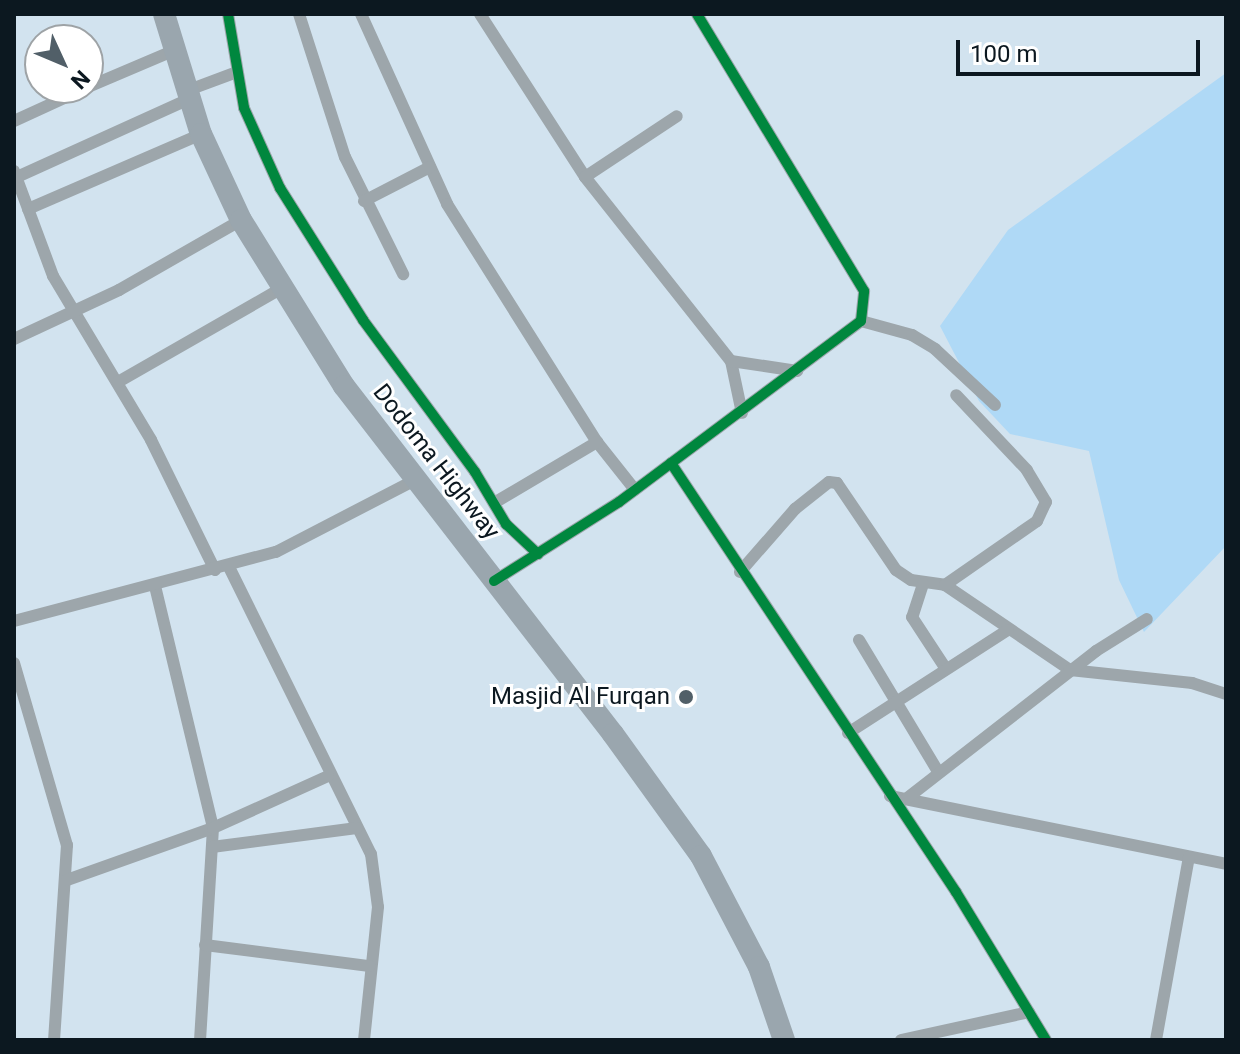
<!DOCTYPE html>
<html>
<head>
<meta charset="utf-8">
<style>
	body { margin:0 }
	#map { position:relative; width:1240px; height:1054px; overflow:hidden; background:#d2e3ef; font-family:Roboto,sans-serif }
	div>[style] { position:absolute }
	.green>* { inset:0; background:#afd9f6 }
	.minor>* { height:12px; margin:-6px; padding:0 6px; transform-origin:6px; border-radius:6px; background:#9da6ab }
	.trunk>* { height:22px; margin:-11px; padding:0 11px; transform-origin:11px; border-radius:11px; background:#9aa6ae }
	.cycleway>* { height:10px; margin:-5px; padding:0 5px; transform-origin:5px; border-radius:5px; background:#00873e }
	.dots>* { width:22px; height:22px; translate:-50% -50%; box-sizing:border-box; border:4px solid #fff; border-radius:50% }
	span { translate:-50% -50%; white-space:nowrap; text-align:center; line-height:1.15; -webkit-text-stroke:6px #fff; paint-order:stroke }
	.street-label { font-size:24px; color:#0c1820 }
	.poi-label { font-size:24px; color:#0c1820 }
	.right { translate:-100% -50%; text-align:right }
	.frame { position:absolute; inset:0; border:16px solid #0c1820; pointer-events:none }
	.north { position:absolute; left:24px; top:24px; width:80px; height:80px; box-sizing:border-box; background:#fff; border:2px solid #9ea3a6; border-radius:50%; rotate:134deg; font-size:22px; font-weight:700; line-height:32px; text-align:center; color:#0c1820 }
	.north::after { content:''; display:block; margin:auto; width:28px; height:36px; background:#515f68; clip-path:polygon(50% 0,100% 100%,50% 72%,0 100%) }
	.scale { position:absolute; left:956px; top:40px; width:244px; height:36px; box-sizing:border-box; border:4px solid #0c1820; border-top:0; padding-left:10px; font-size:24px; line-height:28px; white-space:nowrap; color:#0c1820; -webkit-text-stroke:6px #fff; paint-order:stroke }
</style>
</head>
<body>
<div id="map">
	<div class="green">
		<div style="clip-path:polygon(1226px 73px,1226px 546px,1144px 632px,1119px 580px,1089px 451px,1010px 434px,979px 401px,940px 326px,1008px 230px)"></div>
	</div>
	<div class="minor">
		<div style="left:228px;top:14px;width:95px;rotate:80.3deg"></div>
		<div style="left:244px;top:108px;width:88px;rotate:65.8deg"></div>
		<div style="left:280px;top:188px;width:156px;rotate:57.8deg"></div>
		<div style="left:363px;top:320px;width:189px;rotate:53.6deg"></div>
		<div style="left:475px;top:472px;width:61px;rotate:59.2deg"></div>
		<div style="left:506px;top:524px;width:44px;rotate:43.2deg"></div>
		<div style="left:299px;top:14px;width:150px;rotate:72.2deg"></div>
		<div style="left:345px;top:157px;width:131px;rotate:63.6deg"></div>
		<div style="left:361px;top:14px;width:209px;rotate:65.6deg"></div>
		<div style="left:447px;top:204px;width:281px;rotate:57.8deg"></div>
		<div style="left:597px;top:442px;width:61px;rotate:51.6deg"></div>
		<div style="left:480px;top:14px;width:194px;rotate:57.2deg"></div>
		<div style="left:585px;top:177px;width:235px;rotate:51.6deg"></div>
		<div style="left:731px;top:361px;width:53px;rotate:78.1deg"></div>
		<div style="left:88px;top:87px;width:92px;rotate:-23deg"></div>
		<div style="left:186px;top:91px;width:54px;rotate:-20.4deg"></div>
		<div style="left:14px;top:121px;width:79px;rotate:-24.6deg"></div>
		<div style="left:14px;top:171px;width:112px;rotate:69.6deg"></div>
		<div style="left:53px;top:276px;width:191px;rotate:59.1deg"></div>
		<div style="left:151px;top:440px;width:145px;rotate:63.8deg"></div>
		<div style="left:17px;top:177px;width:189px;rotate:-24.4deg"></div>
		<div style="left:585px;top:177px;width:110px;rotate:-33.5deg"></div>
		<div style="left:364px;top:201px;width:74px;rotate:-27.3deg"></div>
		<div style="left:28px;top:209px;width:189px;rotate:-23.4deg"></div>
		<div style="left:861px;top:321px;width:53px;rotate:15.4deg"></div>
		<div style="left:912px;top:335px;width:27px;rotate:31deg"></div>
		<div style="left:935px;top:349px;width:82px;rotate:43deg"></div>
		<div style="left:14px;top:339px;width:116px;rotate:-25deg"></div>
		<div style="left:119px;top:290px;width:141px;rotate:-29.8deg"></div>
		<div style="left:731px;top:361px;width:67px;rotate:8.6deg"></div>
		<div style="left:118px;top:382px;width:189px;rotate:-29.8deg"></div>
		<div style="left:671px;top:463px;width:515px;rotate:56.4deg"></div>
		<div style="left:956px;top:892px;width:173px;rotate:58.7deg"></div>
		<div style="left:494px;top:503px;width:120px;rotate:-30.6deg"></div>
		<div style="left:229px;top:567px;width:320px;rotate:63.7deg"></div>
		<div style="left:371px;top:854px;width:53px;rotate:82.5deg"></div>
		<div style="left:378px;top:907px;width:134px;rotate:96deg"></div>
		<div style="left:740px;top:572px;width:84px;rotate:-48.9deg"></div>
		<div style="left:795px;top:509px;width:43px;rotate:-38.5deg"></div>
		<div style="left:829px;top:482px;width:8px;rotate:7deg"></div>
		<div style="left:837px;top:483px;width:105px;rotate:55.9deg"></div>
		<div style="left:896px;top:570px;width:18px;rotate:34deg"></div>
		<div style="left:911px;top:580px;width:34px;rotate:8deg"></div>
		<div style="left:945px;top:585px;width:151px;rotate:34.2deg"></div>
		<div style="left:1070px;top:670px;width:123px;rotate:6.1deg"></div>
		<div style="left:1192px;top:683px;width:36px;rotate:18deg"></div>
		<div style="left:494px;top:581px;width:148px;rotate:-32.3deg"></div>
		<div style="left:619px;top:502px;width:302px;rotate:-36.8deg"></div>
		<div style="left:861px;top:321px;width:30px;rotate:-84deg"></div>
		<div style="left:864px;top:291px;width:323px;rotate:-121.1deg"></div>
		<div style="left:923px;top:584px;width:35px;rotate:108deg"></div>
		<div style="left:912px;top:617px;width:62px;rotate:56.8deg"></div>
		<div style="left:945px;top:585px;width:112px;rotate:-34.8deg"></div>
		<div style="left:1037px;top:521px;width:21px;rotate:-65deg"></div>
		<div style="left:1046px;top:502px;width:37px;rotate:-121deg"></div>
		<div style="left:1027px;top:470px;width:103px;rotate:-133.4deg"></div>
		<div style="left:155px;top:586px;width:249px;rotate:76.5deg"></div>
		<div style="left:213px;top:828px;width:212px;rotate:93.5deg"></div>
		<div style="left:14px;top:621px;width:271px;rotate:-14.8deg"></div>
		<div style="left:276px;top:552px;width:159px;rotate:-27.4deg"></div>
		<div style="left:859px;top:640px;width:152px;rotate:59deg"></div>
		<div style="left:14px;top:663px;width:190px;rotate:73.8deg"></div>
		<div style="left:67px;top:845px;width:195px;rotate:93.8deg"></div>
		<div style="left:848px;top:733px;width:190px;rotate:-32.8deg"></div>
		<div style="left:890px;top:796px;width:343px;rotate:11.4deg"></div>
		<div style="left:906px;top:799px;width:241px;rotate:-37.9deg"></div>
		<div style="left:1096px;top:651px;width:60px;rotate:-32.1deg"></div>
		<div style="left:212px;top:847px;width:146px;rotate:-7.5deg"></div>
		<div style="left:67px;top:880px;width:155px;rotate:-19.6deg"></div>
		<div style="left:213px;top:828px;width:126px;rotate:-24.3deg"></div>
		<div style="left:205px;top:945px;width:166px;rotate:7.3deg"></div>
		<div style="left:901px;top:1040px;width:131px;rotate:-12.3deg"></div>
		<div style="left:1156px;top:1040px;width:186px;rotate:-79.8deg"></div>
	</div>
	<div class="trunk">
		<div style="left:164px;top:14px;width:126px;rotate:72.9deg"></div>
		<div style="left:201px;top:134px;width:95px;rotate:65.1deg"></div>
		<div style="left:241px;top:220px;width:195px;rotate:58.2deg"></div>
		<div style="left:344px;top:386px;width:440px;rotate:52.3deg"></div>
		<div style="left:613px;top:734px;width:150px;rotate:54.2deg"></div>
		<div style="left:701px;top:856px;width:125px;rotate:62.4deg"></div>
		<div style="left:759px;top:967px;width:77px;rotate:71.1deg"></div>
	</div>
	<div class="cycleway">
		<div style="left:228px;top:14px;width:95px;rotate:80.3deg"></div>
		<div style="left:244px;top:108px;width:88px;rotate:65.8deg"></div>
		<div style="left:280px;top:188px;width:156px;rotate:57.8deg"></div>
		<div style="left:363px;top:320px;width:189px;rotate:53.6deg"></div>
		<div style="left:475px;top:472px;width:61px;rotate:59.2deg"></div>
		<div style="left:506px;top:524px;width:44px;rotate:43.2deg"></div>
		<div style="left:671px;top:463px;width:515px;rotate:56.4deg"></div>
		<div style="left:956px;top:892px;width:173px;rotate:58.7deg"></div>
		<div style="left:494px;top:581px;width:148px;rotate:-32.3deg"></div>
		<div style="left:619px;top:502px;width:302px;rotate:-36.8deg"></div>
		<div style="left:861px;top:321px;width:30px;rotate:-84deg"></div>
		<div style="left:864px;top:291px;width:323px;rotate:-121.1deg"></div>
	</div>
	<div class="dots">
		<div style="left:686px;top:697px;background:#515f68"></div>
	</div>
	<div class="street-label">
		<span style="left:436px;top:462px;rotate:52deg">Dodoma Highway</span>
	</div>
	<div class="poi-label">
		<span class="right" style="left:670px;top:697px">Masjid Al Furqan</span>
	</div>
	<div class="frame"></div>
	<div class="north">N</div>
	<div class="scale">100 m</div>
</div>
</body>
</html>
